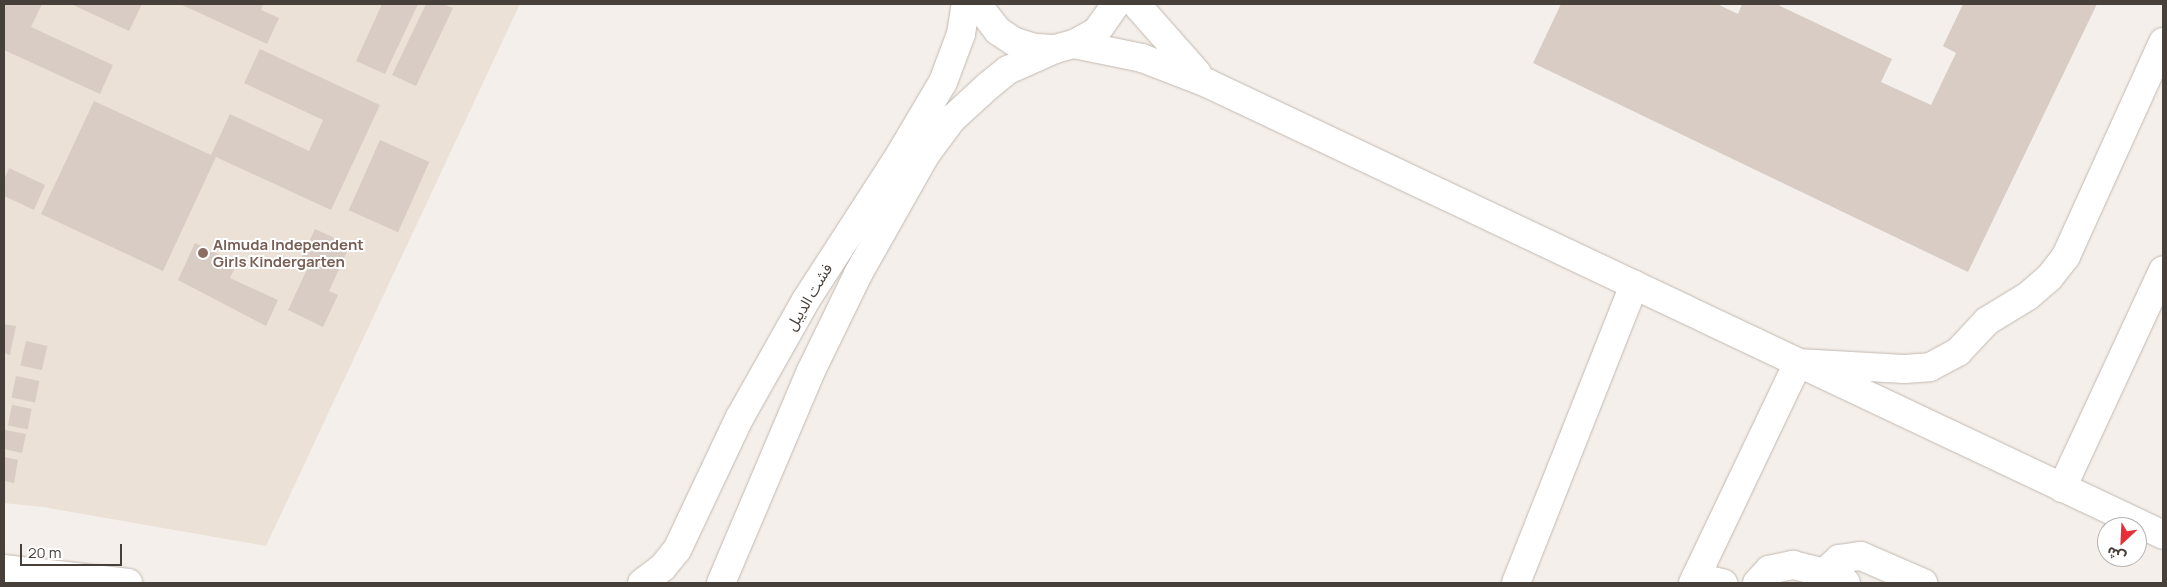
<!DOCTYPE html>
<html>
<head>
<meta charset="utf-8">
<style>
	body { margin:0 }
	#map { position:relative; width:2167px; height:587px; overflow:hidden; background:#f4efea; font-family:Manrope,"Noto Sans Arabic",sans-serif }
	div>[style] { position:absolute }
	.education>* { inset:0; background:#ece1d6 }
	.building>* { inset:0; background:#d8ccc4; transform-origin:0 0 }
	.roads { filter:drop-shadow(0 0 1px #c2b8b1) drop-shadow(0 0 1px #c2b8b1) }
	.minor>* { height:28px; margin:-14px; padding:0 14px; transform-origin:14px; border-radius:14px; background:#fff }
	.dots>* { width:14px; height:14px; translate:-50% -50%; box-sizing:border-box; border:2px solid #fff; border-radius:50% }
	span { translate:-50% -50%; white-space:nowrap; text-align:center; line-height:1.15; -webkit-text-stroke:4px #fff; paint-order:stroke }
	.education-label { font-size:15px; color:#785e54; font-weight:700 }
	.left { translate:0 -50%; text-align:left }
	.street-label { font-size:15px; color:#473f39 }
	.frame { position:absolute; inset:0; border:5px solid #473f39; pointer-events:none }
	.north { position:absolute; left:2097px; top:517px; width:50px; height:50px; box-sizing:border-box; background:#fff; border:1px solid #b5b2b0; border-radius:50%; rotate:205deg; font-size:14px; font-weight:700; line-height:20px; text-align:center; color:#473f39 }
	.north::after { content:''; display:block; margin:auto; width:18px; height:22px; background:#e82e38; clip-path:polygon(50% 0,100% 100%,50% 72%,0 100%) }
	.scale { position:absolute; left:20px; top:544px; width:102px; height:22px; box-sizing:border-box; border:2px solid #473f39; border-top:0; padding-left:6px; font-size:15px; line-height:18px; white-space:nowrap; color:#473f39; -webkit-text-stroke:4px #fff; paint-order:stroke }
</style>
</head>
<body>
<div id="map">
	<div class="education">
		<div style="clip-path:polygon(4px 4px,520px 4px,266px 546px,43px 507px,4px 503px)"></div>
	</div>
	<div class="building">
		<div style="clip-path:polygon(4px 4px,42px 4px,31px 27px,113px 65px,100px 94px,4px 50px)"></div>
		<div style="clip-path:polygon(71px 4px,142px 4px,129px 31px)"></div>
		<div style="clip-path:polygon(180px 4px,263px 4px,261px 10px,279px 18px,267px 44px)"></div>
		<div style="clip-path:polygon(382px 4px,418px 4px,385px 74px,356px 61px)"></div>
		<div style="clip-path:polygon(426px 4px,443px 4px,453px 8px,416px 86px,392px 75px)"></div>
		<div style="clip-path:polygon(1561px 4px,1717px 4px,1738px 14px,1742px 4px,1776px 4px,1892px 59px,1881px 82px,1931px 105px,1956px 53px,1943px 46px,1963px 4px,2097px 4px,1968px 272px,1533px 63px)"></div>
		<div style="clip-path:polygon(260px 49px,380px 105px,331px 210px,216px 157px,163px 271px,41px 214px,94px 101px,211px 155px,230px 114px,309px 151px,323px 120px,244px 83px)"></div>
		<div style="left:380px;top:140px;width:54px;height:77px;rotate:24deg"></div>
		<div style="clip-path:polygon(9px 168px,45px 185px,34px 210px,4px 196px,4px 180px)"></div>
		<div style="clip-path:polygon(315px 229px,350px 245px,329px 291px,338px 295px,323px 327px,288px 310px,309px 265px,300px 261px)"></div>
		<div style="clip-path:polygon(195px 243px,237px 263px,230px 278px,278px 300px,266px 326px,178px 280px)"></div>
		<div style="clip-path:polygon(4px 324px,16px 326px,10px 355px,4px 353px)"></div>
		<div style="left:26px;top:341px;width:22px;height:25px;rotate:13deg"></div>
		<div style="left:16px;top:376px;width:24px;height:22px;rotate:12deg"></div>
		<div style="left:12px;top:405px;width:20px;height:21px;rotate:11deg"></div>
		<div style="clip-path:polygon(5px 430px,26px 434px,22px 453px,4px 449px)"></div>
		<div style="clip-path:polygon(4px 457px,18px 460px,14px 483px,4px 481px)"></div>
	</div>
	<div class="roads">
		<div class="minor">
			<div style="left:977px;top:4px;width:34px;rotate:52deg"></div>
			<div style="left:998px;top:31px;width:20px;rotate:33deg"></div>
			<div style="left:1015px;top:42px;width:21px;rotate:17deg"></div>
			<div style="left:1035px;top:48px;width:20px;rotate:3deg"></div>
			<div style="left:1055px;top:49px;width:20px;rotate:-15deg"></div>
			<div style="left:1074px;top:44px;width:26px;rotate:-29deg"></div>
			<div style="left:1097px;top:31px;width:33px;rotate:-55deg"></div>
			<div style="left:1136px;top:4px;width:92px;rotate:48.5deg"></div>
			<div style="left:1074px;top:44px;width:69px;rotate:11.6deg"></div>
			<div style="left:1142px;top:58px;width:70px;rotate:21deg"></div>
			<div style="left:1207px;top:83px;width:1057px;rotate:25.3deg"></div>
			<div style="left:2062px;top:488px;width:240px;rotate:-65.1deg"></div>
			<div style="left:4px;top:569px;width:125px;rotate:6.4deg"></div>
			<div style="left:1824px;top:573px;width:21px;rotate:-43deg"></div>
			<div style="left:1839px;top:559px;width:22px;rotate:-8deg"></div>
			<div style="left:1861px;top:556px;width:68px;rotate:23.5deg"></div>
			<div style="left:1696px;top:577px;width:28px;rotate:13deg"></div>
			<div style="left:642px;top:583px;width:26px;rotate:-37deg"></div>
			<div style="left:663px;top:567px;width:22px;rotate:-51deg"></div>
			<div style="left:677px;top:550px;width:147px;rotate:-64.7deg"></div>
			<div style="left:740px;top:417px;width:134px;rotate:-60.6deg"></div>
			<div style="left:806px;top:300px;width:175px;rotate:-57.1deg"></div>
			<div style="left:901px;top:153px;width:82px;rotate:-59.4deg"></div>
			<div style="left:943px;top:82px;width:51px;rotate:-69.4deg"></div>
			<div style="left:961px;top:34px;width:30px;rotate:-81deg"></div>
			<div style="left:721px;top:583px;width:230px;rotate:-67deg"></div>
			<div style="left:811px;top:371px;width:108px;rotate:-64.1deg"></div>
			<div style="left:858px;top:274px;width:138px;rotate:-60.5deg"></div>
			<div style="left:926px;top:154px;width:44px;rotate:-53.4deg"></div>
			<div style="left:952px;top:119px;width:49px;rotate:-42.5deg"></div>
			<div style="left:988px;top:86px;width:26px;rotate:-39deg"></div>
			<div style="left:1008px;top:70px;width:51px;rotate:-24.1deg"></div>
			<div style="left:1516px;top:583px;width:321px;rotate:-68.4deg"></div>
			<div style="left:1693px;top:583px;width:244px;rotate:-64.5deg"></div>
			<div style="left:1798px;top:363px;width:106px;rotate:3.2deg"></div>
			<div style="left:1904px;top:369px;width:26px;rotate:-4deg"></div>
			<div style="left:1930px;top:367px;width:32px;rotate:-28deg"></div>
			<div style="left:1958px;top:352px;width:42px;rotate:-46.9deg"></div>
			<div style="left:1987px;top:321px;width:48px;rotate:-31.4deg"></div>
			<div style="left:2028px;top:296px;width:28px;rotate:-41deg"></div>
			<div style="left:2049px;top:278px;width:28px;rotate:-52deg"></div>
			<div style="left:2066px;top:256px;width:235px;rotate:-65.6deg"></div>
			<div style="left:1757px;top:583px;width:18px;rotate:-47deg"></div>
			<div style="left:1769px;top:570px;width:25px;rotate:-12deg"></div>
			<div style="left:1793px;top:565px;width:32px;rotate:14deg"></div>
			<div style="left:1824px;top:573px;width:24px;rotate:24deg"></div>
		</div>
	</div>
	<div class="dots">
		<div style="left:203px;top:253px;background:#8d6e63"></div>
	</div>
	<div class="education-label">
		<span class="left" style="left:213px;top:253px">Almuda Independent<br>Girls Kindergarten</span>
	</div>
	<div class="street-label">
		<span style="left:809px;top:297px;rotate:-59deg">فشت الديبل</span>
	</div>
	<div class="frame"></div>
	<div class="north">ش</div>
	<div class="scale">20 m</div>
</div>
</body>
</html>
